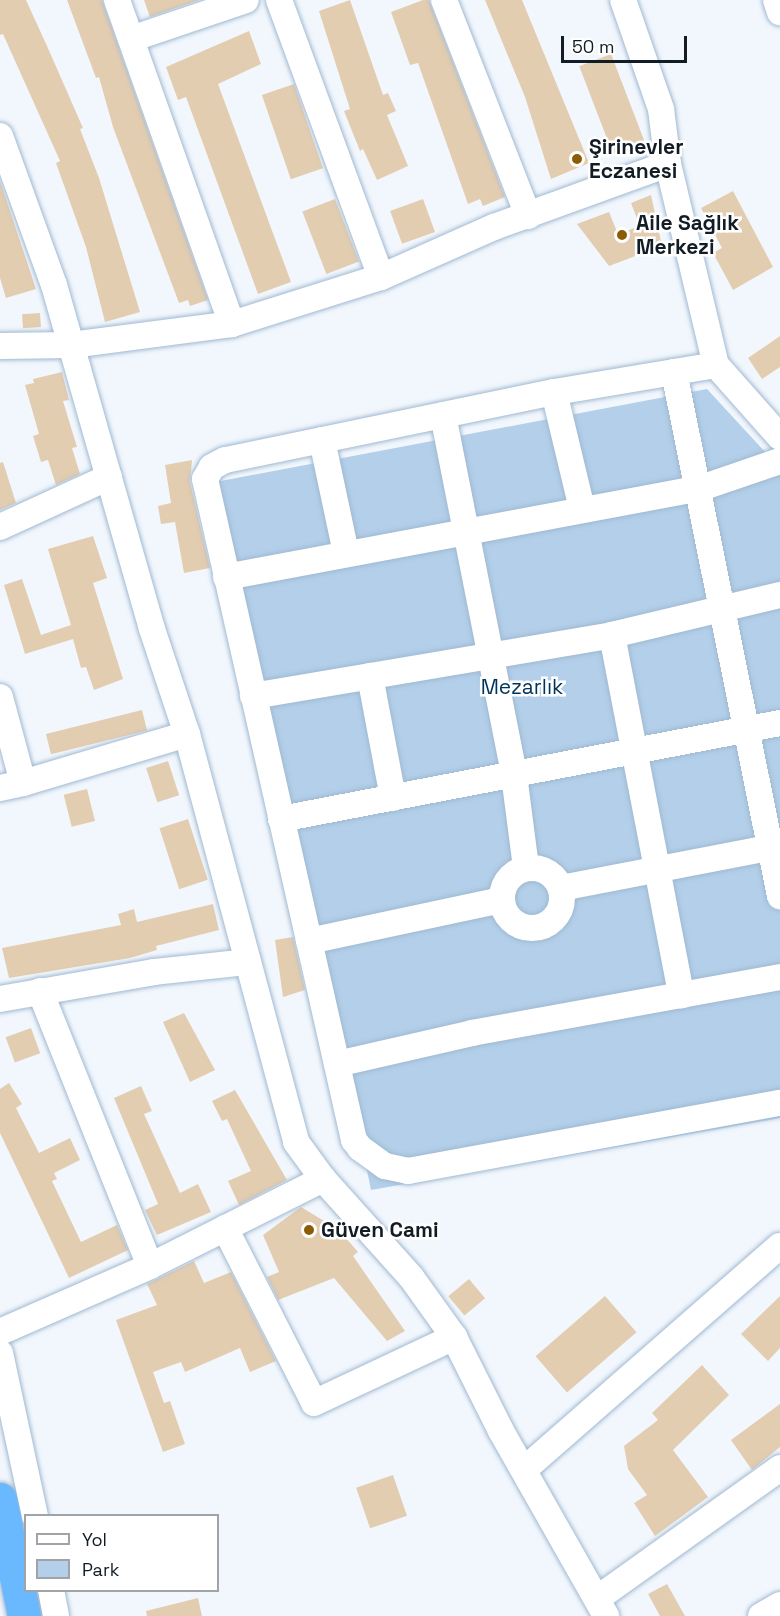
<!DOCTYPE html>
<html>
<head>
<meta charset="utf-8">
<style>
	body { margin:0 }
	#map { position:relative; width:780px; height:1616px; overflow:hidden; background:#f2f7fd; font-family:"Space Grotesk",sans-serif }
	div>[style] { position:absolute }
	.green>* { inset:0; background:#b3cfe9 }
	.building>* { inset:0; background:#e3cdb1; transform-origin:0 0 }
	.roads { filter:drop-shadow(0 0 2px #a0b9d2) drop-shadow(0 0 2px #a0b9d2) }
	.minor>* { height:26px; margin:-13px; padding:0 13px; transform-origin:13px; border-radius:13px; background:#fff }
	.minor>.ring { margin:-13px; padding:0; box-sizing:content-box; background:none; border:26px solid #fff; border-radius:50% }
	.highway>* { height:33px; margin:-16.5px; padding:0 16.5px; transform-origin:16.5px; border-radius:16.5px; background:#6ab8fe }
	.dots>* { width:16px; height:16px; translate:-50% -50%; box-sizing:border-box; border:3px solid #fff; border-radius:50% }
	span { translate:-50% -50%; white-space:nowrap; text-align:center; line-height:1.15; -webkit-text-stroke:5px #fff; paint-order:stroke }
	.poi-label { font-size:21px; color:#121c25; font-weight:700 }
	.left { translate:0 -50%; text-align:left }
	.park-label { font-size:21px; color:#00345a }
	.legend { position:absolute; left:24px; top:1514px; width:195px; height:78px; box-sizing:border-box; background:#fff; border:2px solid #a0a4a8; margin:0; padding:8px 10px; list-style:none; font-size:18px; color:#121c25 }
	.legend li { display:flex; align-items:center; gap:12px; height:30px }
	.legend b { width:30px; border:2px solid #a0a4a8 }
	.scale { position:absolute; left:561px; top:36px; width:126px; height:27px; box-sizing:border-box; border:3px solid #121c25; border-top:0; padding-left:8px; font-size:18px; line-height:21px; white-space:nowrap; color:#121c25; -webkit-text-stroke:4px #fff; paint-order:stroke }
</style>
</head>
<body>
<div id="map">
	<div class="green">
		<div style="clip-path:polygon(707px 389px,780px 468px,780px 1118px,371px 1190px,336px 1018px,205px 484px)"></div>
	</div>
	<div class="building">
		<div style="clip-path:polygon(0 0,26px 0,47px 46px,83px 128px,80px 129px,99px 178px,140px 312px,105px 322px,86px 247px,56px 163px,60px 161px,3px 34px,0 35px)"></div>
		<div style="clip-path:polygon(67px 0,102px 0,208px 300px,190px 306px,188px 300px,179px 303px,113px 127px,99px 77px,96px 78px)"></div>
		<div style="clip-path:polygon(144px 0,199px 0,150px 17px)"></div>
		<div style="clip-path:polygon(350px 0,383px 95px,388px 93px,396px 111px,387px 115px,408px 166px,377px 180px,363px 149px,360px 151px,344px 111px,350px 109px,319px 11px)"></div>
		<div style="clip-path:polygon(423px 0,429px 0,505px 197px,483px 206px,480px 199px,468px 204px,418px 63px,410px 65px,391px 12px)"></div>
		<div style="clip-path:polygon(485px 0,522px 0,589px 163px,551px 179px,525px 97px)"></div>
		<div style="clip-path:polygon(249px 31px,261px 64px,218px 84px,291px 282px,258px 294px,186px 97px,178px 100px,166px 67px)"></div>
		<div style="left:611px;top:54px;width:94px;height:34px;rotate:69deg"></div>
		<div style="left:294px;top:84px;width:89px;height:34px;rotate:71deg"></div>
		<div style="clip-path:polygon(0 181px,36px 289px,6px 298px,0 278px)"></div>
		<div style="clip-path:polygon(733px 191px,773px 267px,733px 290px,713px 253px,722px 248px,701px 208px)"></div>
		<div style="clip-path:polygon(651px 195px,662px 246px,609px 266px,577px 224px,609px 212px,618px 234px,640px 226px,631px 203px)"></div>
		<div style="left:335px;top:199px;width:67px;height:35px;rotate:69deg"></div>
		<div style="left:423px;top:199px;width:35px;height:35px;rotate:70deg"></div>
		<div style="left:40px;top:313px;width:14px;height:18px;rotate:86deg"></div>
		<div style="clip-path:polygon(780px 336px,780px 367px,762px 379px,748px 358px)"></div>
		<div style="clip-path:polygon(62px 372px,69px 400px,63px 401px,77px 447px,72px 448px,80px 474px,56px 485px,48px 460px,41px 462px,33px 436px,39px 434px,25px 385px,34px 383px,33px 379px)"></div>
		<div style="clip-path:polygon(192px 460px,190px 482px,210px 568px,184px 573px,175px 522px,161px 524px,158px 506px,171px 503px,165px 465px)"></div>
		<div style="clip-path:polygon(3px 462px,16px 503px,0 510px,0 463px)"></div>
		<div style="clip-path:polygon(93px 536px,107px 578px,93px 583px,123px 679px,94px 690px,86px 667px,81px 668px,73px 639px,25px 654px,4px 585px,22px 579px,41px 635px,71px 625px,48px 549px)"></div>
		<div style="left:142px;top:710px;width:21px;height:99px;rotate:76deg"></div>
		<div style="left:168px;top:761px;width:36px;height:23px;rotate:72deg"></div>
		<div style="left:87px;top:789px;width:33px;height:24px;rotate:76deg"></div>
		<div style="left:188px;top:819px;width:64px;height:30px;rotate:72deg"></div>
		<div style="clip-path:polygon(213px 904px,219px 930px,156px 946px,157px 950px,130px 958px,9px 978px,2px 948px,121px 925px,118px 914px,134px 909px,137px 922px)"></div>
		<div style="clip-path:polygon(293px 937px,305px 990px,283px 997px,275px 940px)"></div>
		<div style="clip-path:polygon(184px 1013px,215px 1070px,190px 1082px,163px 1022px)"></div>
		<div style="left:31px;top:1028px;width:27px;height:27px;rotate:70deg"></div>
		<div style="clip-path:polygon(9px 1083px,22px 1104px,16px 1108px,39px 1153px,70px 1138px,80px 1160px,54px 1173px,57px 1179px,52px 1181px,81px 1242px,117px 1225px,128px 1250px,69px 1278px,0 1133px,0 1089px)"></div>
		<div style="clip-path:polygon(141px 1086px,152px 1111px,144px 1114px,180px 1193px,198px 1184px,211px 1212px,157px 1235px,145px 1210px,158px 1204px,114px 1098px)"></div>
		<div style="clip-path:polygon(235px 1090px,287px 1180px,239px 1205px,228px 1181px,251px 1171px,227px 1119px,222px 1121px,212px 1101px)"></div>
		<div style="clip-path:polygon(301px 1207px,339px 1230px,358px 1252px,353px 1256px,405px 1331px,387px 1341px,334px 1278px,278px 1300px,267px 1277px,279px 1272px,263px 1235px)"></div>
		<div style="clip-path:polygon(194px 1261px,204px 1283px,231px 1272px,276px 1361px,250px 1372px,240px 1348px,185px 1372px,181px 1362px,153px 1372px,164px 1403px,170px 1401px,185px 1444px,163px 1452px,116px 1320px,157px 1305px,147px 1284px)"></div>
		<div style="left:469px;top:1279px;width:25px;height:27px;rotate:50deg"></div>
		<div style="left:605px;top:1296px;width:48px;height:92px;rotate:49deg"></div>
		<div style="clip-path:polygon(780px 1296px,780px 1348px,768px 1361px,741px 1334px)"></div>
		<div style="clip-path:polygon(702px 1365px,729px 1395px,673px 1450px,708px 1497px,655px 1536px,634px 1503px,647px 1495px,628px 1469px,624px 1446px,658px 1420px,652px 1413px)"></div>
		<div style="clip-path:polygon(780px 1404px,780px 1447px,752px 1470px,731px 1440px)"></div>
		<div style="left:393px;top:1475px;width:43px;height:39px;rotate:71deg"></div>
		<div style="clip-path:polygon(667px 1584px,685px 1616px,660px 1616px,648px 1594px)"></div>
		<div style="clip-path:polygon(198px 1598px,202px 1616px,147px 1616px,146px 1611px)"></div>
	</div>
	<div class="roads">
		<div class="minor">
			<div style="left:117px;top:0;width:344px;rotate:70.5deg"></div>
			<div style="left:279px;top:0;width:295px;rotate:69.8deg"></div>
			<div style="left:444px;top:0;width:232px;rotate:68.7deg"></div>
			<div style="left:776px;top:0;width:13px;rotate:72deg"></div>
			<div style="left:131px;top:39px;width:121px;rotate:-18.7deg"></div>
			<div style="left:0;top:136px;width:158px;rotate:70.1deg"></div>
			<div style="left:54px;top:285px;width:358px;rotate:74.1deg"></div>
			<div style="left:152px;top:629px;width:111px;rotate:71.6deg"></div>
			<div style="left:187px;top:734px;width:422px;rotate:75deg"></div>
			<div style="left:296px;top:1142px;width:46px;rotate:53.9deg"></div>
			<div style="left:323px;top:1179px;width:132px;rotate:48.1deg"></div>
			<div style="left:411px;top:1277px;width:74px;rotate:54.4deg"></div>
			<div style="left:454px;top:1337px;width:105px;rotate:63.4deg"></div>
			<div style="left:501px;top:1431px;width:213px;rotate:60.4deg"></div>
			<div style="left:668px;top:164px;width:207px;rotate:76.6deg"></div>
			<div style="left:716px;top:365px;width:96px;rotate:48.4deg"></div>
			<div style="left:0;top:346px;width:71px;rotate:-0.8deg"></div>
			<div style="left:71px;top:345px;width:162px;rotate:-7.4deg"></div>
			<div style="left:232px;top:324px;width:156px;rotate:-17.5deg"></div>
			<div style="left:381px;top:277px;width:124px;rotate:-23.9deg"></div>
			<div style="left:494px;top:227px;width:185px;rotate:-19.9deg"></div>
			<div style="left:668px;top:164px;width:55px;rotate:-97.3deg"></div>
			<div style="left:661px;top:109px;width:115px;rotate:-109.2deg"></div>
			<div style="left:716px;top:365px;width:164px;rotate:170.5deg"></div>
			<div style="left:554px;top:392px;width:336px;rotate:168.3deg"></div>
			<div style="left:225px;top:460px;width:15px;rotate:152deg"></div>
			<div style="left:212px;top:467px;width:14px;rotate:120deg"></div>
			<div style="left:205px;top:479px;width:678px;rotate:77.3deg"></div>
			<div style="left:354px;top:1140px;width:10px;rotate:53deg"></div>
			<div style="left:360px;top:1148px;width:31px;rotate:36deg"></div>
			<div style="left:385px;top:1166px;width:24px;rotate:12deg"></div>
			<div style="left:408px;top:1171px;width:378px;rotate:-10.4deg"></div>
			<div style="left:674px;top:372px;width:535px;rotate:78.56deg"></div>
			<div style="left:554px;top:392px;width:120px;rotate:76.5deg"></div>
			<div style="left:443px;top:415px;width:367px;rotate:78.8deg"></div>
			<div style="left:514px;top:775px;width:94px;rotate:82.6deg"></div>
			<div style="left:322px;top:440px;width:116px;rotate:78deg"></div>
			<div style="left:0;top:527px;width:120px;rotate:-24.6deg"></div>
			<div style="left:226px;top:577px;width:480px;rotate:-10.6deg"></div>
			<div style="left:698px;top:489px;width:87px;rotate:-18.9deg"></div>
			<div style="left:612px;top:635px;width:367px;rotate:79.1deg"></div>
			<div style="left:370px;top:676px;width:124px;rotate:79.3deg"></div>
			<div style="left:253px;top:696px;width:364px;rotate:-9.6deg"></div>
			<div style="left:612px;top:635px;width:173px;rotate:-13.4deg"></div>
			<div style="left:0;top:697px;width:89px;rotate:75deg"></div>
			<div style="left:23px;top:783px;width:171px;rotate:-16.6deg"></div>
			<div style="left:0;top:788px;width:24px;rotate:-12deg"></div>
			<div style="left:281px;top:819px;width:508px;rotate:-10.89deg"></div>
			<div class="ring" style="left:502px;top:868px;width:34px;height:34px"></div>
			<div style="left:561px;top:888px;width:223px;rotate:-10.9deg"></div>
			<div style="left:309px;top:941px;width:197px;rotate:-12deg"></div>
			<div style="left:40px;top:991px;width:296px;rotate:68.2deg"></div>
			<div style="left:0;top:999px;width:156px;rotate:-9.9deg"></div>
			<div style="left:154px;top:972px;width:94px;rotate:-6.1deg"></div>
			<div style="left:337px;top:1064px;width:139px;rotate:-12.9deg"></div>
			<div style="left:472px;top:1033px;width:313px;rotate:-10.3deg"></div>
			<div style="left:225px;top:1228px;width:196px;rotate:63deg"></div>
			<div style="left:314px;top:1403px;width:155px;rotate:-25.2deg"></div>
			<div style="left:0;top:1332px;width:164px;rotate:-23.7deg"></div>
			<div style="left:150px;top:1266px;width:194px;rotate:-26.7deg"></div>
			<div style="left:0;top:1353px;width:167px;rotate:77.9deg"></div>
			<div style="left:526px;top:1468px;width:337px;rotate:-41.2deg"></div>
			<div style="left:51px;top:1590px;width:26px;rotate:79deg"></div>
			<div style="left:598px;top:1598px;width:224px;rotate:-35.5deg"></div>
			<div style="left:761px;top:1616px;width:22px;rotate:-30deg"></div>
		</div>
		<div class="highway">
			<div style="left:0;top:1499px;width:119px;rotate:78.4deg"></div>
		</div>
	</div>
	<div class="dots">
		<div style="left:577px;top:159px;background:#8c5c05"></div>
		<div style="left:622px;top:235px;background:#8c5c05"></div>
		<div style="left:309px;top:1230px;background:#8c5c05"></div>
	</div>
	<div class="poi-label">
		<span class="left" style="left:589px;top:159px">Şirinevler<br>Eczanesi</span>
		<span class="left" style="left:636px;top:235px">Aile Sağlık<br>Merkezi</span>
		<span class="left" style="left:321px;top:1230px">Güven Cami</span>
	</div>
	<div class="park-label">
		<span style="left:522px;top:687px">Mezarlık</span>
	</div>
	<ul class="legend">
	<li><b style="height:8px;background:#fff"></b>Yol</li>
	<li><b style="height:16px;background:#b3cfe9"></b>Park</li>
	</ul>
	<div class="scale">50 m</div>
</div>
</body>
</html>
